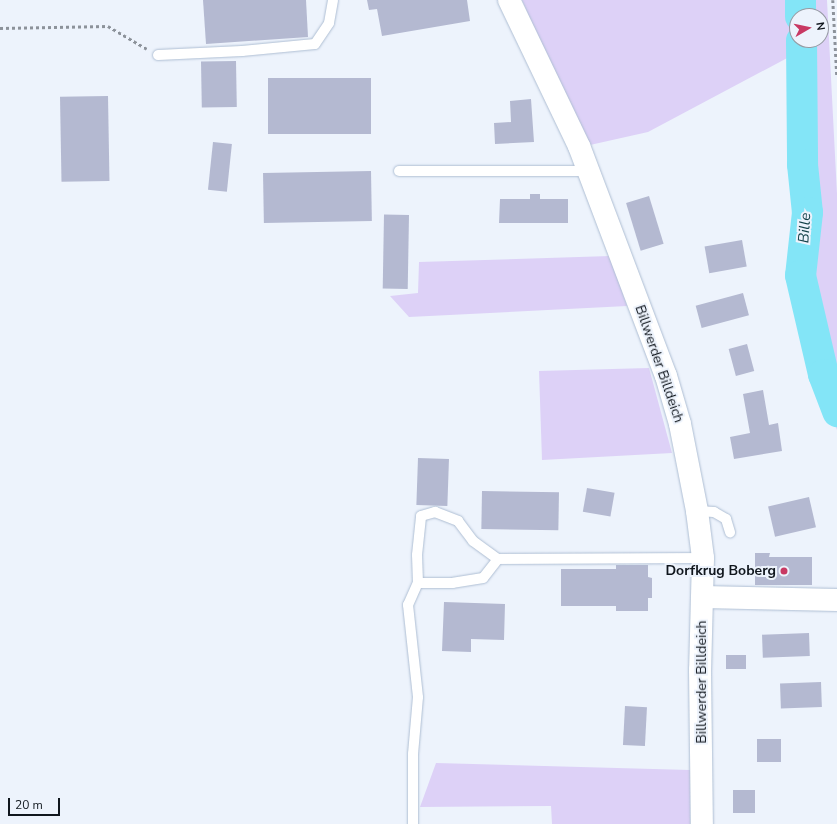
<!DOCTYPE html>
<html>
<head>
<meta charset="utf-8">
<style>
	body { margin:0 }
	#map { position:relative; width:837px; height:824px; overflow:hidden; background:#edf3fc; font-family:"Nunito Sans",sans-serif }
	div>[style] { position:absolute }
	.green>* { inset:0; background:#ddd1f7 }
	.river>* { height:31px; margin:-15.5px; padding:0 15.5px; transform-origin:15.5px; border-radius:15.5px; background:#83e5f7 }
	.building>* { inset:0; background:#b4b9d1; transform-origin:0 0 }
	.path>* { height:2.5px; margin-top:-1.25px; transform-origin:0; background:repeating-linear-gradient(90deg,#8c929a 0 3px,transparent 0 6px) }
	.roads { filter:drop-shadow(0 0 1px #aebed3) drop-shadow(0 0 1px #aebed3) }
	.service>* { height:10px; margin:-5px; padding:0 5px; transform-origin:5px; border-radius:5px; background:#fff }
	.tertiary>* { height:22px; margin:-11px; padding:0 11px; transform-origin:11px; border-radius:11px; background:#fff }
	.dots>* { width:11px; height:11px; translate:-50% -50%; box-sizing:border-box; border:2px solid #edf3fc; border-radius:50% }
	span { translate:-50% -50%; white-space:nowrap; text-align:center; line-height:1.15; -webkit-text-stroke:4px #edf3fc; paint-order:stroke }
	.street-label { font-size:14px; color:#10161d }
	.poi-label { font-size:14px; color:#10161d; font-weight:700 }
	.right { translate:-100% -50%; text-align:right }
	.water-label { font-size:15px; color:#103f46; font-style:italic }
	.north { position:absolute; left:789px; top:8px; width:40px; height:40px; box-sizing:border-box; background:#edf3fc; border:1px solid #959ba3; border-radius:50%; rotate:81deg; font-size:11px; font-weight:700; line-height:16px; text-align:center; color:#10161d }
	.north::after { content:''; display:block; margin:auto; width:14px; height:18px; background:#c83963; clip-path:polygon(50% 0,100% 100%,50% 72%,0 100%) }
	.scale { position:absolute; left:8px; top:798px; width:52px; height:18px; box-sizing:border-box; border:2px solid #10161d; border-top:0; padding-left:5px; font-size:12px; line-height:14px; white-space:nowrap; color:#10161d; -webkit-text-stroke:3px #edf3fc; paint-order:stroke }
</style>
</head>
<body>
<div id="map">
	<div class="green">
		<div style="clip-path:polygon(evenodd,522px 0,827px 0,837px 194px,837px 430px,816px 378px,791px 275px,797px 212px,791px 56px,648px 132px,590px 145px,548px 63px,522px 0,797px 16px,821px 16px,821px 40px,797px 40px,797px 16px)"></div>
		<div style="clip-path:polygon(610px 256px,627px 306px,409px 317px,390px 296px,418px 293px,419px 262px)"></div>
		<div style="clip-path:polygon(649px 368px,672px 453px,542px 460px,539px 371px)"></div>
		<div style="clip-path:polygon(436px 763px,690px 770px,690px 824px,552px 824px,551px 806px,420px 807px)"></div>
	</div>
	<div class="river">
		<div style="left:800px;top:0;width:16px;rotate:90deg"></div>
		<div style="left:801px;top:40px;width:124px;rotate:89.5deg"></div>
		<div style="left:802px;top:164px;width:48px;rotate:84.1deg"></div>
		<div style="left:807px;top:212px;width:63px;rotate:96.3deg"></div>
		<div style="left:800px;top:275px;width:102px;rotate:76.9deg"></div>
		<div style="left:823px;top:374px;width:40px;rotate:69deg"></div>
	</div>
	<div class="building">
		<div style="clip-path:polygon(203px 0,306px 0,308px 37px,206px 44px)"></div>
		<div style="clip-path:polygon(367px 0,467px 0,470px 21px,382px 36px,377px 9px,369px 10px)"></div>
		<div style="left:236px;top:61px;width:46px;height:35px;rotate:89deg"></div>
		<div style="left:371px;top:78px;width:56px;height:103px;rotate:90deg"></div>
		<div style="left:108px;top:96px;width:85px;height:48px;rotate:89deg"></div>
		<div style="clip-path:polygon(531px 99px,534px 142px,495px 144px,494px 123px,511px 122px,510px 101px)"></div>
		<div style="left:213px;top:142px;width:19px;height:48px;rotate:6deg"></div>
		<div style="left:371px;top:171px;width:50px;height:108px;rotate:89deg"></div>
		<div style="clip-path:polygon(530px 194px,540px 194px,540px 199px,568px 199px,568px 223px,499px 223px,500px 199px,530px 199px)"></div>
		<div style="left:649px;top:196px;width:50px;height:24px;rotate:73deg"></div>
		<div style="left:409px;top:215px;width:74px;height:25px;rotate:91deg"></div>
		<div style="left:742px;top:240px;width:27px;height:38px;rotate:80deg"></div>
		<div style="left:743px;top:293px;width:23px;height:49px;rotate:75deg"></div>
		<div style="left:747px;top:344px;width:28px;height:19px;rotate:75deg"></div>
		<div style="clip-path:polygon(763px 390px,769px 425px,778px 423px,782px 451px,734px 459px,730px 437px,750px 433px,743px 394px)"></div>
		<div style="left:418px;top:458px;width:31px;height:47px;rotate:2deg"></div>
		<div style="left:587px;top:488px;width:28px;height:24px;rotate:10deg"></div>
		<div style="left:482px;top:491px;width:77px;height:38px;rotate:1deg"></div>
		<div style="left:809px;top:497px;width:31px;height:42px;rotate:77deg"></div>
		<div style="clip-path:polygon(755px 553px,770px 553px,769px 557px,812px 557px,812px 585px,755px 585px)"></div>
		<div style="clip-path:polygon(616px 565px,648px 565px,648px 577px,652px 578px,652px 598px,648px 598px,648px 611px,616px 611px,616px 606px,561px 606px,561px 569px,616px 569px)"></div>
		<div style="clip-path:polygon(444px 602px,505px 604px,504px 640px,471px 639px,471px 652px,442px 651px)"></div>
		<div style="left:809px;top:633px;width:23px;height:47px;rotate:88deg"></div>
		<div style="left:726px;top:655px;width:20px;height:14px"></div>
		<div style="left:821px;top:682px;width:25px;height:41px;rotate:88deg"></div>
		<div style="left:625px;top:706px;width:22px;height:39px;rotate:3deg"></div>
		<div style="left:781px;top:739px;width:23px;height:24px;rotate:90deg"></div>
		<div style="left:733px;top:790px;width:22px;height:23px"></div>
	</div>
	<div class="path">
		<div style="left:833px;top:0;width:77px;rotate:87deg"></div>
		<div style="left:0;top:28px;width:108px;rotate:-1.1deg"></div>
		<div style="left:108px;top:26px;width:45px;rotate:30.5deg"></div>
	</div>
	<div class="roads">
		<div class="service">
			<div style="left:158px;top:55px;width:84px;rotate:-2.7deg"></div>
			<div style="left:242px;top:51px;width:73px;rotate:-5.5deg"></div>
			<div style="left:315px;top:44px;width:25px;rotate:-56deg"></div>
			<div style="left:329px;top:23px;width:23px;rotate:-80deg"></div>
			<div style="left:399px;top:171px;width:190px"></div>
			<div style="left:697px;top:511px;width:17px;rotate:3deg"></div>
			<div style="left:714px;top:512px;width:14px;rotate:30deg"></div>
			<div style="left:726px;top:519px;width:14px;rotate:73deg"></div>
			<div style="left:498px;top:559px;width:24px;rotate:128deg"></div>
			<div style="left:483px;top:578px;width:30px;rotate:171deg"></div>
			<div style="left:453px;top:583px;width:35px;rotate:180deg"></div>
			<div style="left:418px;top:583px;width:28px;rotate:-92deg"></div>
			<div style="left:417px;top:555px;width:39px;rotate:-84deg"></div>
			<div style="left:421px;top:516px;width:15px;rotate:-16deg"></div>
			<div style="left:435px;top:512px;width:25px;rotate:21deg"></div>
			<div style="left:458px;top:521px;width:25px;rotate:53deg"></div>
			<div style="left:473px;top:541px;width:31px;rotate:36deg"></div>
			<div style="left:498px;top:559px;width:205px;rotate:-0.3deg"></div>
			<div style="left:413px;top:824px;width:70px;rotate:-90deg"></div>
			<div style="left:413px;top:754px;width:57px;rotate:-85deg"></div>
			<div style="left:418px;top:697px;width:93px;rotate:-96.2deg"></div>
			<div style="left:408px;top:605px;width:24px;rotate:-66deg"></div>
		</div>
		<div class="tertiary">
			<div style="left:509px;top:0;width:162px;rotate:64.4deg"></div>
			<div style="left:579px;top:146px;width:246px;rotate:69.3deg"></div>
			<div style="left:666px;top:376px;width:50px;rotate:73.7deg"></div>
			<div style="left:680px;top:424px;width:89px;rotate:78.9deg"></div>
			<div style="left:697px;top:511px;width:47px;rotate:82.7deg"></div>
			<div style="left:703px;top:558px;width:112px;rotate:91.5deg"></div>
			<div style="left:700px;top:670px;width:154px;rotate:89.3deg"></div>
			<div style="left:703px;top:597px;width:134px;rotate:1.3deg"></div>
		</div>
	</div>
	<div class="dots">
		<div style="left:784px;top:571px;background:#c83963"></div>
	</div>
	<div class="street-label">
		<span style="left:659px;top:364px;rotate:71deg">Billwerder Billdeich</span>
		<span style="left:702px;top:682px;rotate:-90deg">Billwerder Billdeich</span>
	</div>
	<div class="poi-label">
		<span class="right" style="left:776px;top:571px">Dorfkrug Boberg</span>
	</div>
	<div class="water-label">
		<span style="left:805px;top:228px;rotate:-86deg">Bille</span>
	</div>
	<div class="north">N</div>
	<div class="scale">20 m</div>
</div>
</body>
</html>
